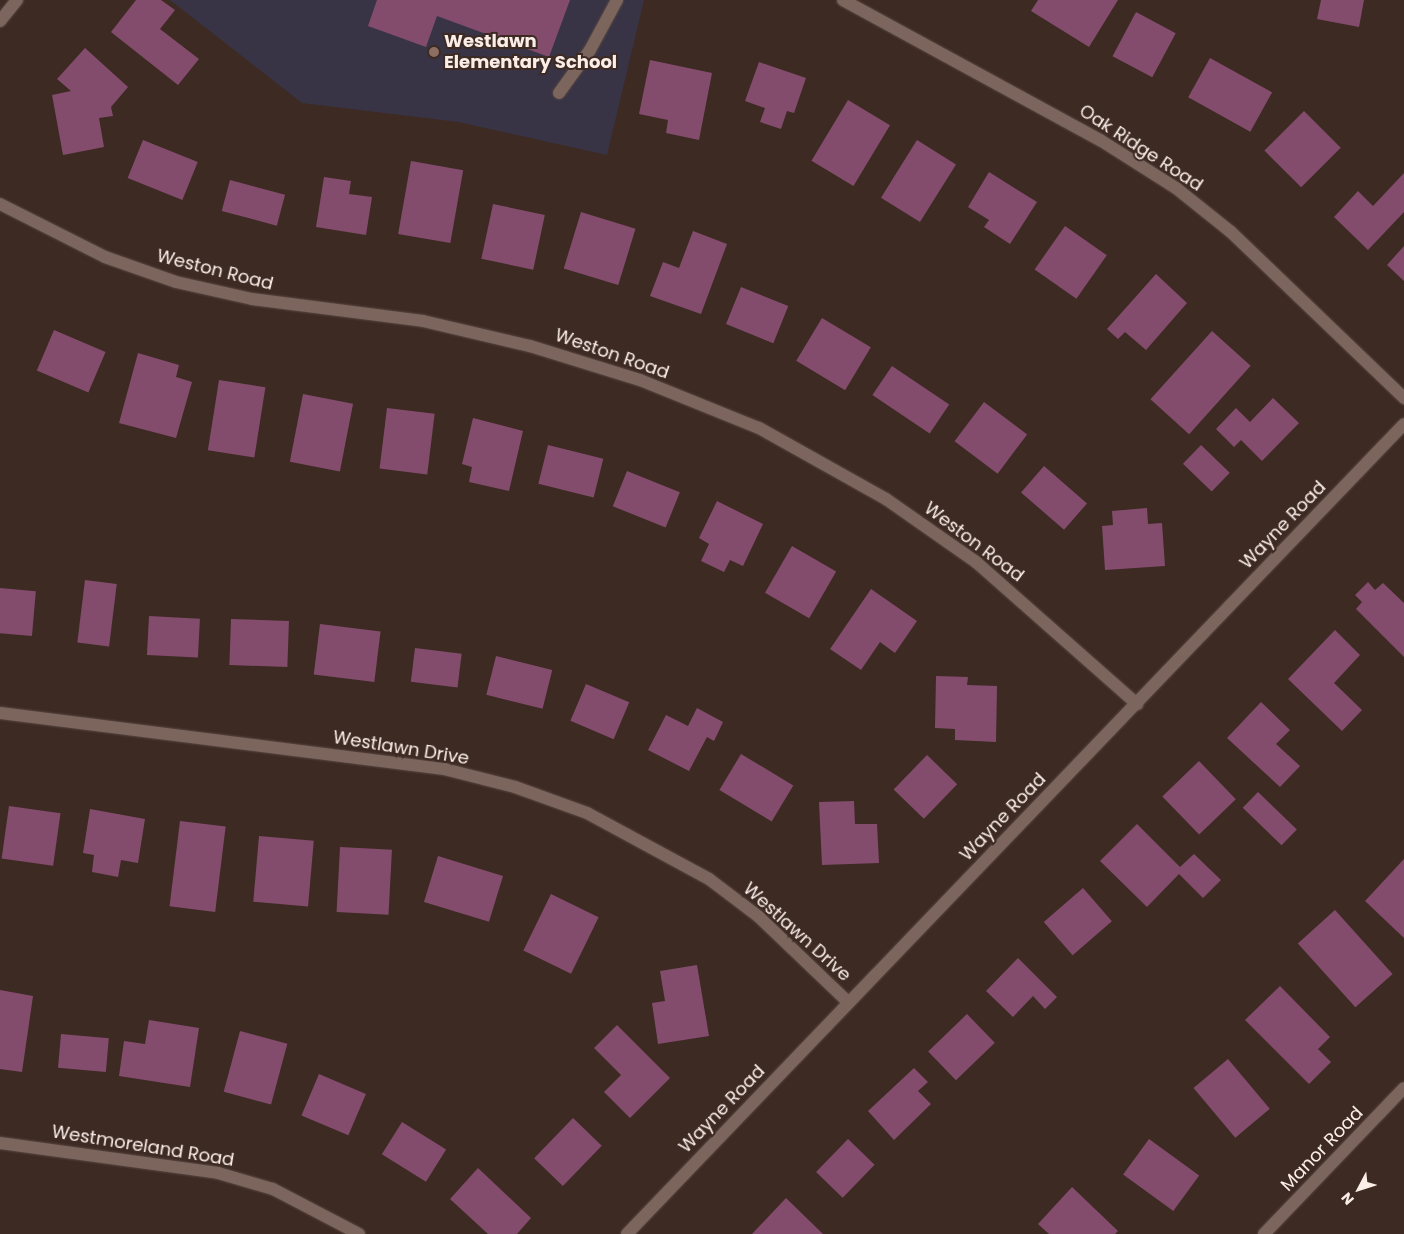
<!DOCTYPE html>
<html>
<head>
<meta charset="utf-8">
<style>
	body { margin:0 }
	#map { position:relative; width:1404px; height:1234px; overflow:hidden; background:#3d2a23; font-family:Poppins,sans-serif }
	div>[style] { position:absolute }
	.education>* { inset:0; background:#383445 }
	.building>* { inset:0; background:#834c6d; transform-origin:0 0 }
	.roads { filter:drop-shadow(0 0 1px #584741) drop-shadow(0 0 1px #584741) }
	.service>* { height:12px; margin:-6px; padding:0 6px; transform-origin:6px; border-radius:6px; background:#7b655d }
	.minor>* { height:12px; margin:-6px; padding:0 6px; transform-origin:6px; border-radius:6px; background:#7b655d }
	.dots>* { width:14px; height:14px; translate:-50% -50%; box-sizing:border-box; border:2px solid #3d2a23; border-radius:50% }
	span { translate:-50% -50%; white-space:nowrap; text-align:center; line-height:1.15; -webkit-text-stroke:4px #3d2a23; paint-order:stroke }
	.poi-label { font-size:18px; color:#fbeee9; font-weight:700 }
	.left { translate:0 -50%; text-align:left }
	.street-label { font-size:18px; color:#fbeee9 }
	.north { position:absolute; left:1334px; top:1164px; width:50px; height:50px; -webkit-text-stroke:4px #3d2a23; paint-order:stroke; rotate:230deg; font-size:14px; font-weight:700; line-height:20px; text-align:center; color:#fbeee9 }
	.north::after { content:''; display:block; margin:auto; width:18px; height:22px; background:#fbeee9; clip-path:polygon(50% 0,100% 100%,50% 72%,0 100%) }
</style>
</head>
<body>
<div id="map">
	<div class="education">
		<div style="clip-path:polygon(170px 0,644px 0,607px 155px,458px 122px,302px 103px)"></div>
	</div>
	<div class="building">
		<div style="clip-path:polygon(136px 0,161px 0,175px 10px,160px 29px,199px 59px,178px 85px,111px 32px)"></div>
		<div style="clip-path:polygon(377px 0,570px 0,549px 57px,437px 16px,426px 47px,368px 26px)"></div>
		<div style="clip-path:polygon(1038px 0,1118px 0,1089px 47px,1031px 11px)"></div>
		<div style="clip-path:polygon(1321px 0,1364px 0,1359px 27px,1317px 19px)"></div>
		<div style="left:1136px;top:12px;width:45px;height:50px;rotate:28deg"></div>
		<div style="clip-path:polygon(85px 48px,128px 87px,111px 107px,113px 116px,99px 118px,104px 147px,63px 155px,52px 95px,71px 91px,57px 79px)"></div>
		<div style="left:1210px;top:58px;width:71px;height:45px;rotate:29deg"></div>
		<div style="clip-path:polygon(650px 60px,712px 73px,699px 140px,666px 133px,668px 120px,639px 114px)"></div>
		<div style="clip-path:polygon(759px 62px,806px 78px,794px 113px,787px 111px,781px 129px,760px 122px,765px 108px,745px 101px)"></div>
		<div style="left:848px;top:100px;width:49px;height:71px;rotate:31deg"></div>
		<div style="left:1304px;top:111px;width:52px;height:56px;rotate:45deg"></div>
		<div style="left:143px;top:140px;width:59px;height:41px;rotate:22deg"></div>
		<div style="left:917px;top:140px;width:46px;height:68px;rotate:32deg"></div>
		<div style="left:411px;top:161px;width:53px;height:74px;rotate:10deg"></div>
		<div style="clip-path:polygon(989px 172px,1037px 202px,1010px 244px,984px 227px,989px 220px,968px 207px)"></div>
		<div style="clip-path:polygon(1404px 173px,1404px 212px,1368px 250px,1334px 217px,1358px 191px,1373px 206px)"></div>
		<div style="clip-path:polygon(324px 177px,351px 181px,349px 194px,372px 197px,366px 235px,316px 227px)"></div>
		<div style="left:230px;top:180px;width:57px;height:32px;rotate:15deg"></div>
		<div style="left:493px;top:204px;width:53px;height:56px;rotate:12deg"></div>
		<div style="left:581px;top:212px;width:57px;height:59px;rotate:17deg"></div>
		<div style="left:1065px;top:226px;width:51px;height:53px;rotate:35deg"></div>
		<div style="clip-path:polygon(693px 231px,727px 244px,701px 314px,650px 296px,663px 262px,679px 268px)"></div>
		<div style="clip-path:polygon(1404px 246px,1404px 281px,1387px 265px)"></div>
		<div style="clip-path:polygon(1156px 274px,1187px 303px,1146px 350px,1125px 332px,1118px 339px,1107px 329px)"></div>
		<div style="left:741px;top:287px;width:51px;height:40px;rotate:22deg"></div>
		<div style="left:822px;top:318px;width:57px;height:50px;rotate:31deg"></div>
		<div style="left:54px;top:330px;width:56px;height:44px;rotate:23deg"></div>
		<div style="left:1212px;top:331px;width:52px;height:92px;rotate:42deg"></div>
		<div style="clip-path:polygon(138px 353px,179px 365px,176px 377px,192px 382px,176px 438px,119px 423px)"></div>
		<div style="left:892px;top:366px;width:69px;height:35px;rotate:34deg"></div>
		<div style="left:219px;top:380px;width:47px;height:71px;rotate:9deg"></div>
		<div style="left:303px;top:394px;width:51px;height:69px;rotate:11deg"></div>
		<div style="clip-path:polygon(1273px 398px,1299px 423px,1262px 461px,1241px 440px,1234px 447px,1216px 429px,1236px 408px,1250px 422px)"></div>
		<div style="left:984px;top:402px;width:54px;height:49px;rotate:37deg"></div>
		<div style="left:387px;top:408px;width:48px;height:61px;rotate:7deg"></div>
		<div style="clip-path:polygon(473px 418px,523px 431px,509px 491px,469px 482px,472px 467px,462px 464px)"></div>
		<div style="left:548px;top:445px;width:57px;height:40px;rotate:14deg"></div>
		<div style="left:1201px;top:445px;width:40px;height:26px;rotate:44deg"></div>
		<div style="left:1044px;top:466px;width:57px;height:35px;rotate:41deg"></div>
		<div style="left:627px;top:471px;width:57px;height:38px;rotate:22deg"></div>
		<div style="clip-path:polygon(717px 501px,763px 524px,743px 566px,730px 560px,724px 572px,701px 561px,709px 544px,699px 538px)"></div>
		<div style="clip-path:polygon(1147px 508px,1148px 524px,1162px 523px,1165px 566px,1105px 570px,1102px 526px,1113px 525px,1112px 511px)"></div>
		<div style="left:792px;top:546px;width:51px;height:54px;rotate:30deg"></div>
		<div style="left:85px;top:580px;width:32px;height:63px;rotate:7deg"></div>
		<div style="clip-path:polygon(1368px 582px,1375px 590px,1383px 583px,1404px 603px,1404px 657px,1356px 609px,1362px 602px,1355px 595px)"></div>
		<div style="left:0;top:588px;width:36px;height:45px;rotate:5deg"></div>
		<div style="clip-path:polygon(871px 589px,917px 621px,895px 653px,880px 642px,861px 670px,830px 649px)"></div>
		<div style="left:149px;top:616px;width:51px;height:39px;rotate:3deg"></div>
		<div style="left:231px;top:619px;width:58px;height:46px;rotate:2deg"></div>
		<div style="left:320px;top:624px;width:61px;height:51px;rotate:7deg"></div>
		<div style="clip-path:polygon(1335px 630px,1360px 655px,1334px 683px,1362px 710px,1342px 731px,1288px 679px)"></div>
		<div style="left:415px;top:648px;width:47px;height:34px;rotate:7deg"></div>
		<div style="left:496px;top:656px;width:58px;height:40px;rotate:14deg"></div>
		<div style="clip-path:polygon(936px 676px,968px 677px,967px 685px,997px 686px,996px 742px,955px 740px,955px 729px,935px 728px)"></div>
		<div style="left:586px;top:684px;width:47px;height:40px;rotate:23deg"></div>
		<div style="clip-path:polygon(1261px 702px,1290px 730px,1276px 744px,1300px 766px,1280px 787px,1227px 738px)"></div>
		<div style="clip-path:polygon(697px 708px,723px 722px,714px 741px,707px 737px,689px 771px,648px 750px,666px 715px,688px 726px)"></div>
		<div style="left:741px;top:754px;width:61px;height:42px;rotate:31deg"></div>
		<div style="left:927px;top:755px;width:42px;height:48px;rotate:44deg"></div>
		<div style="left:1199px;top:761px;width:53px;height:51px;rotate:46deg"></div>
		<div style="left:1258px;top:792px;width:54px;height:22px;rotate:44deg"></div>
		<div style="clip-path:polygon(854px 801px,855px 824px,877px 824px,879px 863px,822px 865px,819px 802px)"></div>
		<div style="left:9px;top:806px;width:52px;height:53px;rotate:8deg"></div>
		<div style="clip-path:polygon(90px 809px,145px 819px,138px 863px,121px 860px,118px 877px,92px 872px,94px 855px,83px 853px)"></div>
		<div style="left:180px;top:821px;width:46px;height:86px;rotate:7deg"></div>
		<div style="clip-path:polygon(1137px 824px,1180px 867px,1194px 854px,1221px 880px,1203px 898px,1179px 874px,1147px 907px,1100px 861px)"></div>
		<div style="left:259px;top:836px;width:55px;height:66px;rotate:5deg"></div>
		<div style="left:340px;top:847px;width:52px;height:65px;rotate:3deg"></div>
		<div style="left:438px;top:856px;width:68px;height:48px;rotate:17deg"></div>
		<div style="clip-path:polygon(1404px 859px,1404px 938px,1365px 901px)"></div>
		<div style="left:1083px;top:888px;width:44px;height:52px;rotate:49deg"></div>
		<div style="left:551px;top:894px;width:53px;height:63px;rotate:26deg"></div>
		<div style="left:1335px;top:910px;width:86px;height:50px;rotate:48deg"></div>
		<div style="clip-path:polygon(1018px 958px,1057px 997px,1045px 1009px,1033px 996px,1013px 1017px,986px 991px)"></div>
		<div style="clip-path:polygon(697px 965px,709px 1036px,658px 1044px,652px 1003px,665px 1001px,660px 971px)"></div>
		<div style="clip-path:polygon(1280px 986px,1330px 1037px,1318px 1049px,1331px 1062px,1309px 1084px,1245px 1020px)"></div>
		<div style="clip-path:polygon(0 990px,33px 996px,22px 1072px,0 1069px)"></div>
		<div style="left:967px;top:1014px;width:40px;height:54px;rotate:46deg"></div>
		<div style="clip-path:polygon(149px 1020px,199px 1028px,190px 1087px,119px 1076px,124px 1041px,145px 1044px)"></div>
		<div style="clip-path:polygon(617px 1025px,670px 1078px,630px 1118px,604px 1092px,621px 1075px,594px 1048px)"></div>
		<div style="left:240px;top:1031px;width:49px;height:63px;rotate:15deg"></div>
		<div style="left:61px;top:1034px;width:48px;height:34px;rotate:5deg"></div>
		<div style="left:1228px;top:1059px;width:65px;height:45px;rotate:50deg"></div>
		<div style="clip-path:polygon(914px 1068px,928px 1082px,918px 1091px,931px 1104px,894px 1140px,868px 1111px)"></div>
		<div style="left:319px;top:1074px;width:51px;height:45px;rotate:23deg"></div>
		<div style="left:573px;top:1118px;width:40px;height:56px;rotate:44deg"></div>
		<div style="left:402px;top:1122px;width:52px;height:38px;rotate:32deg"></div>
		<div style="left:848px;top:1139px;width:37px;height:46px;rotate:44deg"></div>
		<div style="left:1149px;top:1139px;width:62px;height:44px;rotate:36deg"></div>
		<div style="clip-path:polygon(478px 1168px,531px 1218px,517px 1234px,488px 1234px,450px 1199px)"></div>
		<div style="clip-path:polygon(1072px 1187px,1118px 1231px,1115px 1234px,1049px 1234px,1038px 1224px)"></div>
		<div style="clip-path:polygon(786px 1198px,823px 1234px,752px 1234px)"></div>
	</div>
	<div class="roads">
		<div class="service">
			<div style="left:559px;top:93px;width:53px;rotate:-54.2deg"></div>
			<div style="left:590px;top:50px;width:57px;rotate:-61.6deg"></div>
		</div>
		<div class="minor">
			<div style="left:843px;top:0;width:293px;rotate:28.6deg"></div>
			<div style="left:1100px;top:140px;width:90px;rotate:32.3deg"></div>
			<div style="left:1176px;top:188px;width:70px;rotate:38.7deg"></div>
			<div style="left:1231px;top:232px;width:240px;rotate:43.8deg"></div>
			<div style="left:0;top:21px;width:27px;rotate:-51deg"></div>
			<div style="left:0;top:204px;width:118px;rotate:26.8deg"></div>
			<div style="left:105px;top:257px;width:75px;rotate:19.4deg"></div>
			<div style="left:176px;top:282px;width:78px;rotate:12.6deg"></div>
			<div style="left:252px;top:299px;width:172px;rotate:7.3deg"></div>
			<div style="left:423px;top:321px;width:110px;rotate:13.2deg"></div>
			<div style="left:530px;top:346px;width:115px;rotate:17.2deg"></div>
			<div style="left:640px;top:380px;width:128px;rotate:22deg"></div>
			<div style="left:759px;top:428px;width:145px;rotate:29.2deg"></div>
			<div style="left:886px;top:499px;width:110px;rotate:35deg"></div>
			<div style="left:976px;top:562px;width:215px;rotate:41.4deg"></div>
			<div style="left:0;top:713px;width:448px;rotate:7.2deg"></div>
			<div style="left:444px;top:769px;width:73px;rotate:14.2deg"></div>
			<div style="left:515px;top:787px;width:77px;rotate:19.9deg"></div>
			<div style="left:587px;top:813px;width:139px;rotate:28.4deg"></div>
			<div style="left:709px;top:879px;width:63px;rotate:37.2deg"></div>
			<div style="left:759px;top:917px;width:124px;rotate:43.7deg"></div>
			<div style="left:0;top:1143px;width:220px;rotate:7.8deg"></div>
			<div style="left:218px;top:1173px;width:57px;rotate:16.2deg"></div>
			<div style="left:273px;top:1189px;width:97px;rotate:27.6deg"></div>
			<div style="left:627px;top:1234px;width:1122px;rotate:-46.19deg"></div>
			<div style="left:1264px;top:1234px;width:202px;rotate:-46.2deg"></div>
		</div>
	</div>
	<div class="dots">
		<div style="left:434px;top:52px;background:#8d6e63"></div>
	</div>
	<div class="poi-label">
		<span class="left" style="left:444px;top:52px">Westlawn<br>Elementary School</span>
	</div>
	<div class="street-label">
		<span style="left:1141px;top:148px;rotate:33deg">Oak Ridge Road</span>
		<span style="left:215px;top:270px;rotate:14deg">Weston Road</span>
		<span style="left:612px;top:354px;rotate:19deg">Weston Road</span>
		<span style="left:1283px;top:525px;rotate:-46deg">Wayne Road</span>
		<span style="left:974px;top:542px;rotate:37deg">Weston Road</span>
		<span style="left:401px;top:748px;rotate:9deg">Westlawn Drive</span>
		<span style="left:1003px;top:817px;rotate:-46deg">Wayne Road</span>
		<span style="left:797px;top:932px;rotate:42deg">Westlawn Drive</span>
		<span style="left:722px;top:1109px;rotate:-46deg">Wayne Road</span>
		<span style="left:143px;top:1146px;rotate:9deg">Westmoreland Road</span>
		<span style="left:1322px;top:1149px;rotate:-46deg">Manor Road</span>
	</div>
	<div class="north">N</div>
</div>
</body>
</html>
